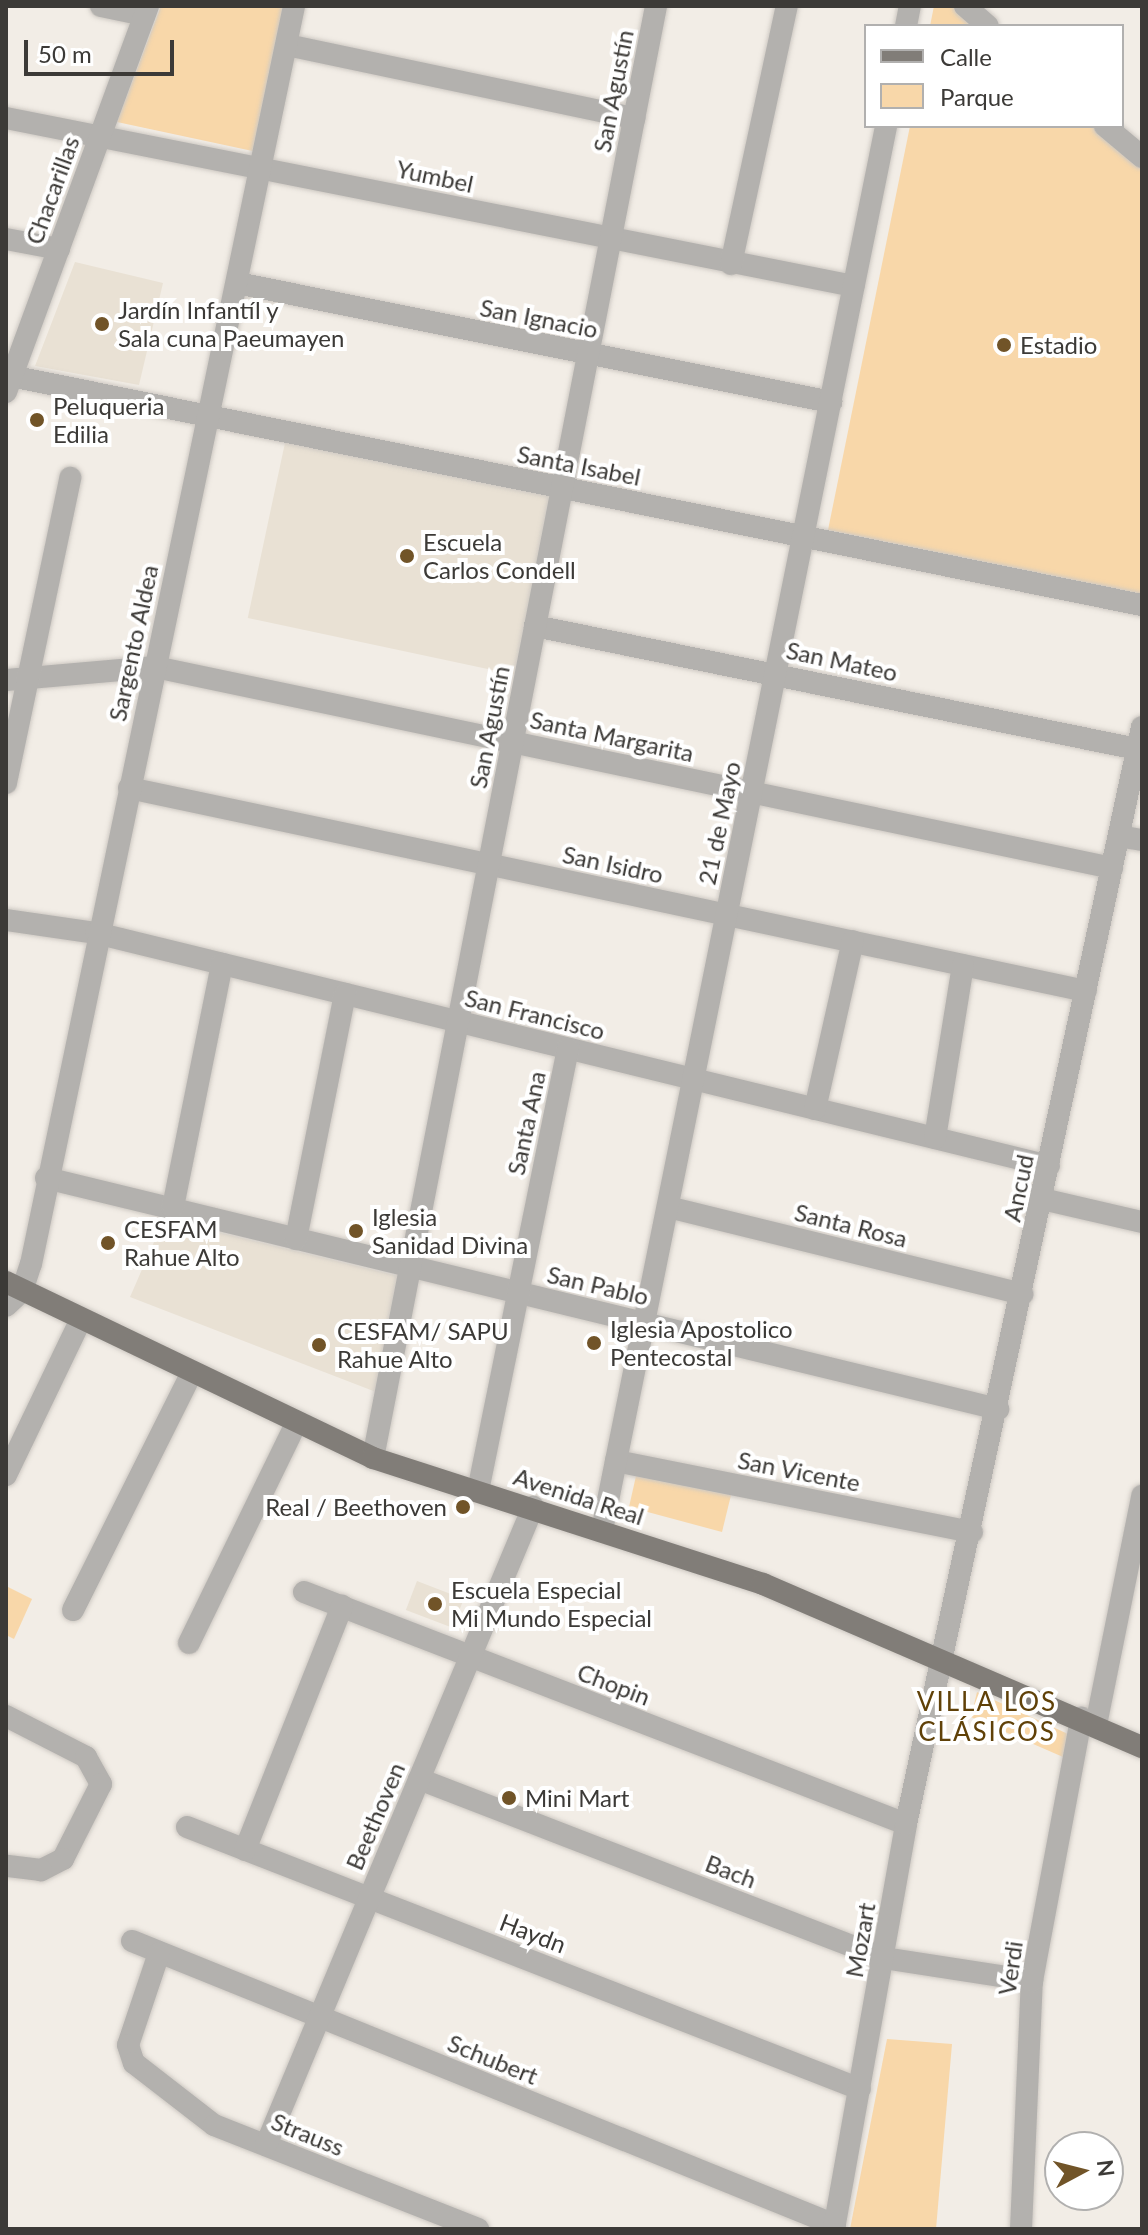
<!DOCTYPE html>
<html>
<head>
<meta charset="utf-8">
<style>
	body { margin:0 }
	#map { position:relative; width:1148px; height:2235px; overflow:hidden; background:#f2ede6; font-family:Lato,sans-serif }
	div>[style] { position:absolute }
	.built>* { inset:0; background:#e9e1d4; transform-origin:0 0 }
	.green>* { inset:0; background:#f8d7a9 }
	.roads { filter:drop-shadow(0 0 2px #cec9c3) drop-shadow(0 0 2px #cec9c3) }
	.minor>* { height:22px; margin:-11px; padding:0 11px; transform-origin:11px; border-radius:11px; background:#b3b1ae }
	.tertiary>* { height:22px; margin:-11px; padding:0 11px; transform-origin:11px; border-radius:11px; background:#b3b1ae }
	.primary>* { height:22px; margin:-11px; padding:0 11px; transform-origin:11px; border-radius:11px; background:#817d78 }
	.dots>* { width:22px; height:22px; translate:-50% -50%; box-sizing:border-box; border:4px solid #fff; border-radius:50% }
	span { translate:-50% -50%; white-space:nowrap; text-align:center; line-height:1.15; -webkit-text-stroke:8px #fff; paint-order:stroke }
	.street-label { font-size:24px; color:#3c3a37 }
	.poi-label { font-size:24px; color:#3c3a37 }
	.left { translate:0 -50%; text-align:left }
	.right { translate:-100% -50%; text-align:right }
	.neighbourhood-label { font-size:26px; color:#604108; letter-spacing:2px }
	.frame { position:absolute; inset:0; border:8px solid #3c3a37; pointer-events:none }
	.legend { position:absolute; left:864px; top:24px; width:260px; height:104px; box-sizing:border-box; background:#fff; border:2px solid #b1b0af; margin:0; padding:10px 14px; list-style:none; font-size:24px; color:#3c3a37 }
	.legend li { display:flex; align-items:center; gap:16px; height:40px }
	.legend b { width:40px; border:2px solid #b1b0af }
	.north { position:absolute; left:1044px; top:2131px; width:80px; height:80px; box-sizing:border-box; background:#fff; border:2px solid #b1b0af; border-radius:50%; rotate:83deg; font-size:22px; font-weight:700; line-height:32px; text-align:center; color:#3c3a37 }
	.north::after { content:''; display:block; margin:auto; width:28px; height:36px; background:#715428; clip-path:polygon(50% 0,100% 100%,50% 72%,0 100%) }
	.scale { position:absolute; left:24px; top:40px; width:150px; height:36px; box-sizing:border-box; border:4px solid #3c3a37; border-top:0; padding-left:10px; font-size:24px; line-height:28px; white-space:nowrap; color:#3c3a37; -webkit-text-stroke:6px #fff; paint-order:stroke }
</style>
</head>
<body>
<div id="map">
	<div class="built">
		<div style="clip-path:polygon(75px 262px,163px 283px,139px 385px,35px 366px)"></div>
		<div style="left:286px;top:438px;width:283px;height:184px;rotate:12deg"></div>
		<div style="clip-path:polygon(164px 1219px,398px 1276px,376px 1392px,130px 1297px)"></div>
		<div style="left:417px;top:1581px;width:50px;height:31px;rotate:21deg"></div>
	</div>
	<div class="green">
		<div style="clip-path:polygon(161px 6px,283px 6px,257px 152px,117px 122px)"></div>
		<div style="clip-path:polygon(934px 6px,958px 6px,982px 26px,930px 26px)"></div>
		<div style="clip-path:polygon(910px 126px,1101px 126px,1142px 160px,1142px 594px,828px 530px)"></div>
		<div style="clip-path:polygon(636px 1476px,732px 1491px,722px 1532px,629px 1507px)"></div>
		<div style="clip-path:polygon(6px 1586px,32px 1599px,14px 1639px,6px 1635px)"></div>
		<div style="clip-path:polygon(977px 1692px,1068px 1734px,1063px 1757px,971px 1717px)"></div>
		<div style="clip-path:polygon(887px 2039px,952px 2044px,936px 2229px,850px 2229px)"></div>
	</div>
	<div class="roads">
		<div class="minor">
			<div style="left:101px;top:6px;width:44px;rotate:11.8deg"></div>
			<div style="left:906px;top:26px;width:20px;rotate:-79deg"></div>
			<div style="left:287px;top:45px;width:355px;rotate:11.9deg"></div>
			<div style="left:6px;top:118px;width:864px;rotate:11.21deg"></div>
			<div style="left:6px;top:239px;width:54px;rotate:10.7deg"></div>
			<div style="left:731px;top:264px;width:264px;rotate:-77.8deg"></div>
			<div style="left:237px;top:283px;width:606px;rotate:11.33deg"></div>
			<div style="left:6px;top:375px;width:1159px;rotate:11.45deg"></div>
			<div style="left:535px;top:626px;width:614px;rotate:11.55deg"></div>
			<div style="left:6px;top:680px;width:150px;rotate:-5deg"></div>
			<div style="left:155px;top:667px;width:978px;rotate:11.86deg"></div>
			<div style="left:6px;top:783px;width:312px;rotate:-78.1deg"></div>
			<div style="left:129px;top:788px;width:978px;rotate:11.98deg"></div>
			<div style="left:1119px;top:836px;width:23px;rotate:10deg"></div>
			<div style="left:6px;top:920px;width:91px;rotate:8.2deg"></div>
			<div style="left:96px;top:933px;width:981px;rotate:13.74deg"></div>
			<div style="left:815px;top:1109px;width:172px;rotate:-77.3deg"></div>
			<div style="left:935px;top:1138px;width:175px;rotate:-80.8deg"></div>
			<div style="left:46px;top:1178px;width:980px;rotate:13.64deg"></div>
			<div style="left:1042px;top:1199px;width:103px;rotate:13deg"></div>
			<div style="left:173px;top:1207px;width:248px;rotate:-78.6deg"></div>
			<div style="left:668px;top:1207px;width:365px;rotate:13.8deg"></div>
			<div style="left:296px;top:1239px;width:250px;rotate:-78.7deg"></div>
			<div style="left:6px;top:1306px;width:22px;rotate:-43deg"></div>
			<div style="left:22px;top:1291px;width:28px;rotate:-72deg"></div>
			<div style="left:31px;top:1264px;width:1285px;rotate:-78.19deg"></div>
			<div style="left:616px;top:1461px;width:363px;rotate:11.3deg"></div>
			<div style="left:6px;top:1475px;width:173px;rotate:-64.3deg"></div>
			<div style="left:478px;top:1491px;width:451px;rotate:-78.5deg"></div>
			<div style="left:602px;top:1530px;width:1432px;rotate:-78.56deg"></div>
			<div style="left:304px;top:1592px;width:645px;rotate:21.08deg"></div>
			<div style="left:73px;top:1610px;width:266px;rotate:-63.4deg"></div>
			<div style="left:189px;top:1643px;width:246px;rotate:-64deg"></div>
			<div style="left:6px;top:1716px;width:90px;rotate:27.1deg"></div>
			<div style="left:86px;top:1757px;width:31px;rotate:61deg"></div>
			<div style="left:101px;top:1784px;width:84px;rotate:116.9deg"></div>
			<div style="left:63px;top:1859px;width:25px;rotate:153deg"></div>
			<div style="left:41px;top:1870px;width:35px;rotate:-173deg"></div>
			<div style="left:1096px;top:1725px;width:234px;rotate:-78.6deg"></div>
			<div style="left:419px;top:1779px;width:498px;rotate:21.1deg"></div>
			<div style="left:884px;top:1958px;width:150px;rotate:8.8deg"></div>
			<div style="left:187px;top:1827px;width:722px;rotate:21.27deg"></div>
			<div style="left:245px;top:1850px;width:263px;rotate:-68.3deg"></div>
			<div style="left:132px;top:1941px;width:758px;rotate:22deg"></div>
			<div style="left:159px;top:1953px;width:97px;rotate:108.6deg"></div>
			<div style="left:128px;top:2045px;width:19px;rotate:72deg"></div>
			<div style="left:134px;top:2063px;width:101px;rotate:37.8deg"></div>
			<div style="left:214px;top:2125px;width:284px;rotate:21.5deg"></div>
			<div style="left:266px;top:2145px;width:692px;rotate:-67.29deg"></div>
			<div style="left:834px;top:2229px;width:411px;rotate:-79.9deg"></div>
			<div style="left:906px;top:1824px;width:1122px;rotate:-77.86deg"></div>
			<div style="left:1021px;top:2229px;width:248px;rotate:-87.5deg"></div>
			<div style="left:1032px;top:1981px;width:268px;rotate:-79.4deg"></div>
		</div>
		<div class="tertiary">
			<div style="left:965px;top:6px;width:30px;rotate:41deg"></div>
			<div style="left:1105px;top:126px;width:48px;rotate:40deg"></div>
			<div style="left:6px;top:392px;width:411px;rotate:-69.8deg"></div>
			<div style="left:373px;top:1458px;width:1479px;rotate:-78.97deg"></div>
		</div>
		<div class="primary">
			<div style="left:6px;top:1282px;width:407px;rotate:25.6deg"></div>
			<div style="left:373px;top:1458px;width:410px;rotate:17.9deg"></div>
			<div style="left:763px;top:1584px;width:413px;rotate:23.3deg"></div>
		</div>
	</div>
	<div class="dots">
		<div style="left:102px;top:324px;background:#715428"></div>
		<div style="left:1004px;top:345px;background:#715428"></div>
		<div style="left:37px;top:420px;background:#715428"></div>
		<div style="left:407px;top:556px;background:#715428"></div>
		<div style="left:356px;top:1231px;background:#715428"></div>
		<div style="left:108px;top:1243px;background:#715428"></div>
		<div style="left:594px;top:1343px;background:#715428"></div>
		<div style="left:319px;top:1345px;background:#715428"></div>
		<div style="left:463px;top:1507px;background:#715428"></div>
		<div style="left:435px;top:1604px;background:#715428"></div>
		<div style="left:509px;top:1798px;background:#715428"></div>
	</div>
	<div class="street-label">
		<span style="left:613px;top:91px;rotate:-79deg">San Agustín</span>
		<span style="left:435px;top:176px;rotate:12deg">Yumbel</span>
		<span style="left:52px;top:190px;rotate:-70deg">Chacarillas</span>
		<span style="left:539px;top:318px;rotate:11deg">San Ignacio</span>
		<span style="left:579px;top:465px;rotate:11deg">Santa Isabel</span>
		<span style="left:133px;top:643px;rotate:-78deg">Sargento Aldea</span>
		<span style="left:842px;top:661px;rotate:12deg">San Mateo</span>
		<span style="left:489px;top:727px;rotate:-79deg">San Agustín</span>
		<span style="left:612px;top:736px;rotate:12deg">Santa Margarita</span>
		<span style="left:719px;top:823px;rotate:-78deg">21 de Mayo</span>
		<span style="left:613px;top:864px;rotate:12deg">San Isidro</span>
		<span style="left:535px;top:1014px;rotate:14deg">San Francisco</span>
		<span style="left:526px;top:1123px;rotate:-78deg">Santa Ana</span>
		<span style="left:1018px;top:1188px;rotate:-78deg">Ancud</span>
		<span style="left:851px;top:1225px;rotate:14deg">Santa Rosa</span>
		<span style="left:598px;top:1285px;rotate:13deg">San Pablo</span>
		<span style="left:799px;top:1471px;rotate:11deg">San Vicente</span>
		<span style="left:579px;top:1496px;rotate:18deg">Avenida Real</span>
		<span style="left:614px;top:1684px;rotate:21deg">Chopin</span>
		<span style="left:375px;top:1816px;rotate:-67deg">Beethoven</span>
		<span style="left:731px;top:1871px;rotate:21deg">Bach</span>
		<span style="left:533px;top:1933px;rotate:21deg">Haydn</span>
		<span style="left:860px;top:1940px;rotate:-80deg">Mozart</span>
		<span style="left:1010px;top:1968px;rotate:-82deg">Verdi</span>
		<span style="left:493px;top:2059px;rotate:22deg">Schubert</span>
		<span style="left:308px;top:2134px;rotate:22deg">Strauss</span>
	</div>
	<div class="poi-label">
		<span class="left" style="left:118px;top:324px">Jardín Infantíl y<br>Sala cuna Paeumayen</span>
		<span class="left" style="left:1020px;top:345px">Estadio</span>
		<span class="left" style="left:53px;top:420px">Peluqueria<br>Edilia</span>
		<span class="left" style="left:423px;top:556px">Escuela<br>Carlos Condell</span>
		<span class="left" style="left:372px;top:1231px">Iglesia<br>Sanidad Divina</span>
		<span class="left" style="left:124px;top:1243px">CESFAM<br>Rahue Alto</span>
		<span class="left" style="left:610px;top:1343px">Iglesia Apostolico<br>Pentecostal</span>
		<span class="left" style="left:337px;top:1345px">CESFAM/ SAPU<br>Rahue Alto</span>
		<span class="right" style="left:447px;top:1507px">Real / Beethoven</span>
		<span class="left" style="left:451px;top:1604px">Escuela Especial<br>Mi Mundo Especial</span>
		<span class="left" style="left:525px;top:1798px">Mini Mart</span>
	</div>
	<div class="neighbourhood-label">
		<span style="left:987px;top:1717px">VILLA LOS<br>CLÁSICOS</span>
	</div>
	<div class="frame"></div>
	<ul class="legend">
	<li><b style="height:10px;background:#817d78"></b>Calle</li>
	<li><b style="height:22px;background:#f8d7a9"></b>Parque</li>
	</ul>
	<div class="north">N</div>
	<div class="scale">50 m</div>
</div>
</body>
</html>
